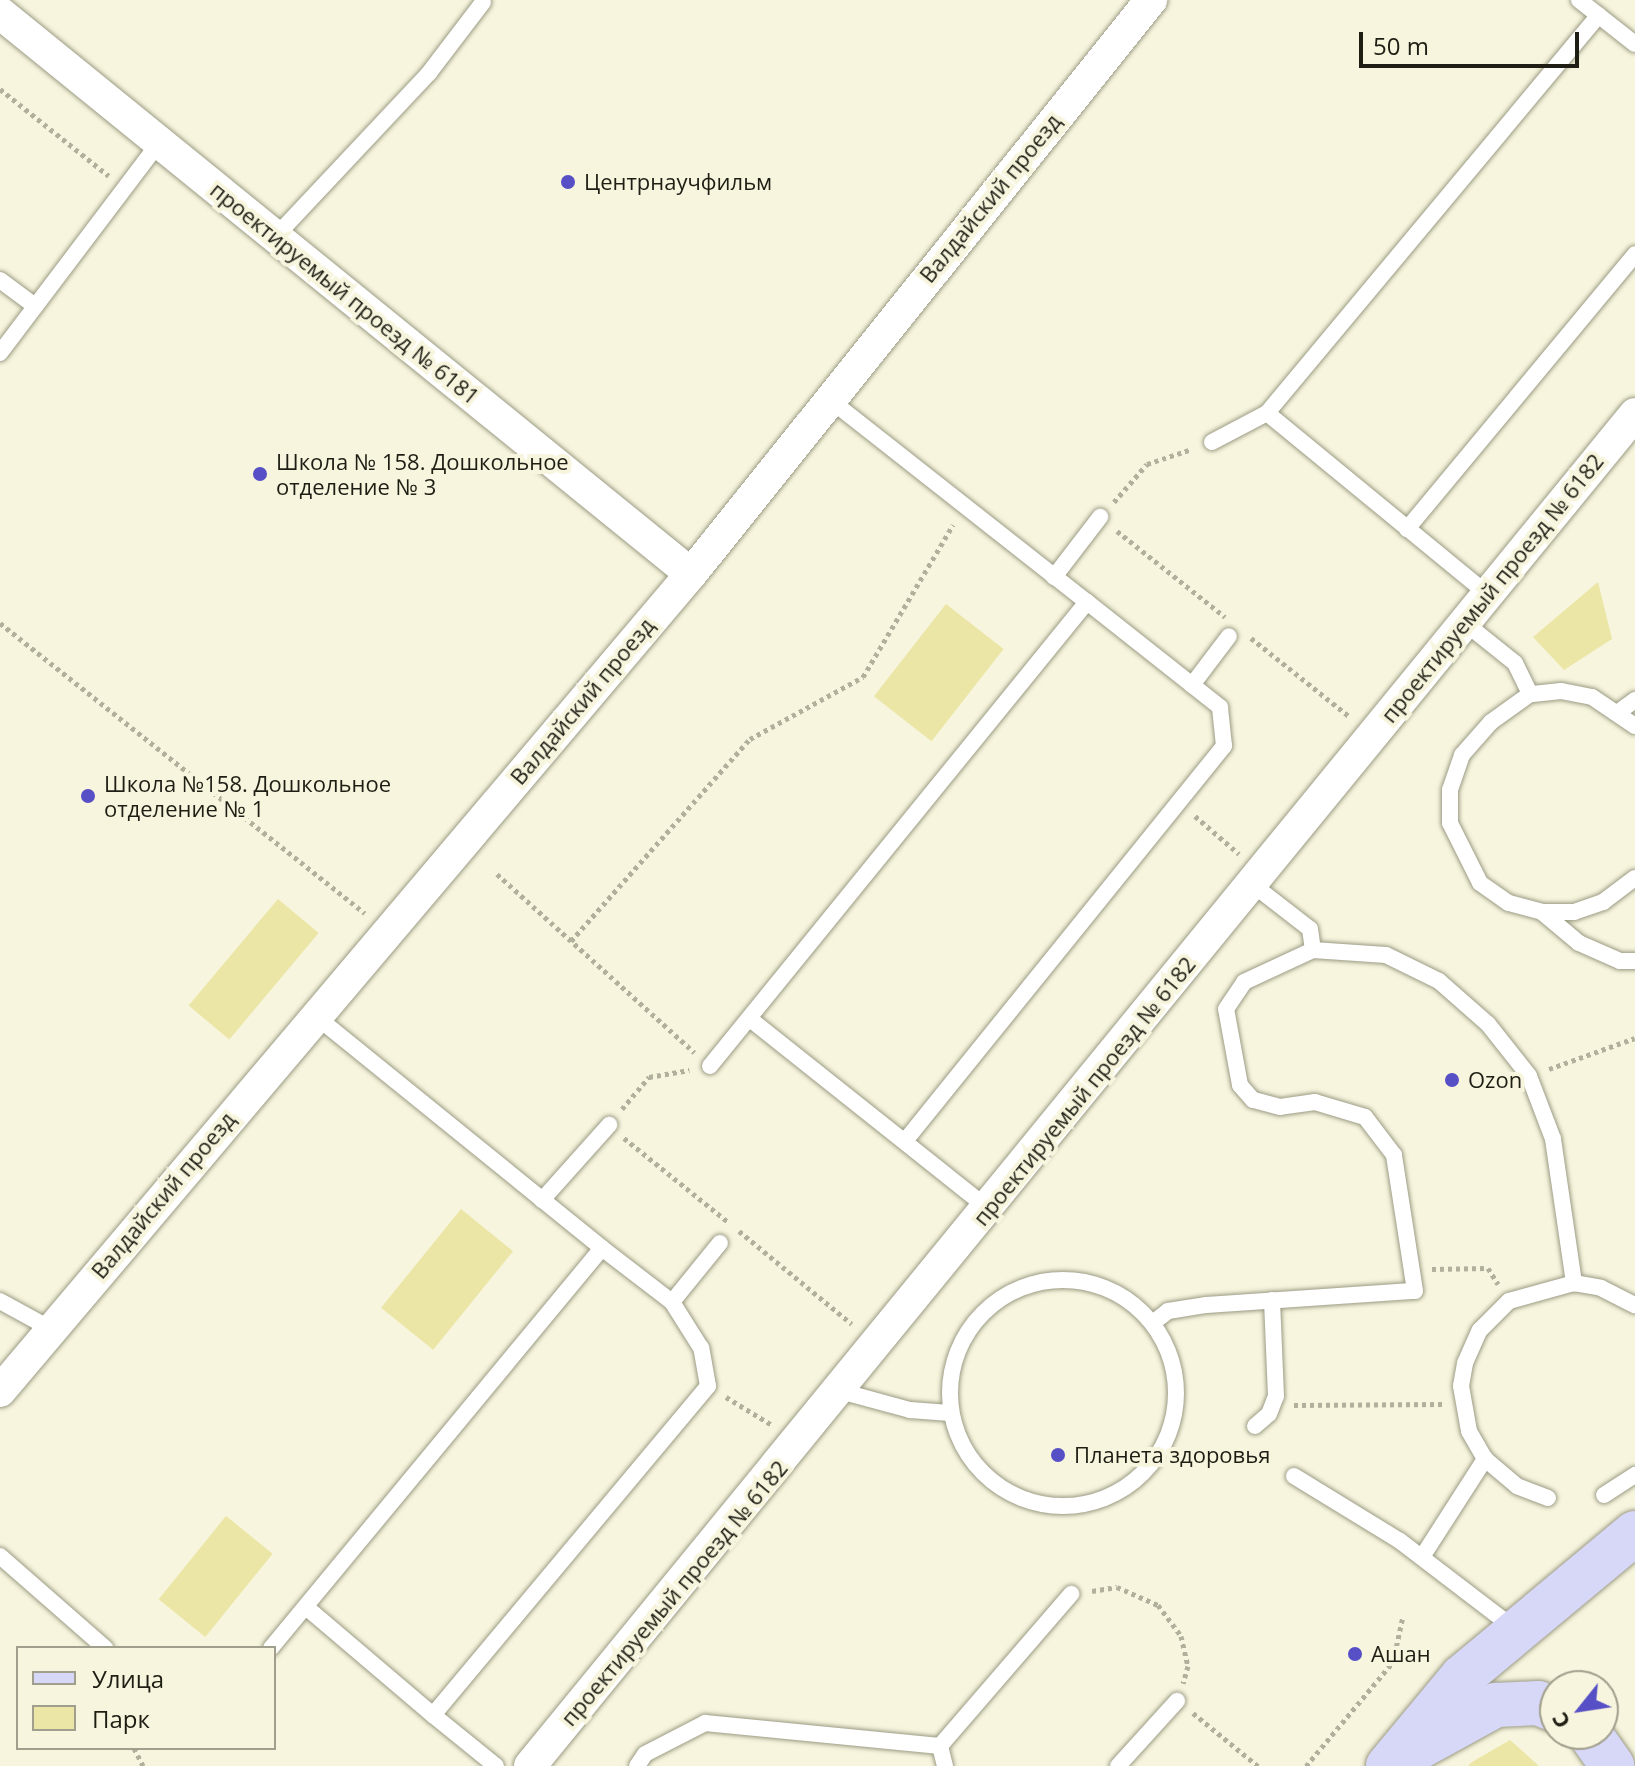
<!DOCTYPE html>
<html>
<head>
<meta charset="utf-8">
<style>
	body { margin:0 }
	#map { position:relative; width:1635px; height:1766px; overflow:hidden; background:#f7f5dd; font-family:"Open Sans",sans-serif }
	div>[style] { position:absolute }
	.green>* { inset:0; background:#ebe6a6; transform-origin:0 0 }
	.path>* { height:5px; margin-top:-2.5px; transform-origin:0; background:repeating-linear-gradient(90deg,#b1b09d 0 4px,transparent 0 8px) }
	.roads { filter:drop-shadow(0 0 2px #9c9b85) drop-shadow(0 0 2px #9c9b85) }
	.lane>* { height:16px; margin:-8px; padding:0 8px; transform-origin:8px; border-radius:8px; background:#fff }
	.lane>.ring { margin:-8px; padding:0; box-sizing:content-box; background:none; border:16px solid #fff; border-radius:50% }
	.street>* { height:32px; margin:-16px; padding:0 16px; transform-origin:16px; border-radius:16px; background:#fff }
	.secondary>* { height:44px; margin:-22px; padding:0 22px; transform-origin:22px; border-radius:22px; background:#d7d7f8 }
	.dots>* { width:22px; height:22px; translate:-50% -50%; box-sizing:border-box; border:4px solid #f7f5dd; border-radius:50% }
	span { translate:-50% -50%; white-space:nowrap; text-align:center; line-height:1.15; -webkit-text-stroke:8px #f7f5dd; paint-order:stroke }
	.poi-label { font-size:22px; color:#1e1e15 }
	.left { translate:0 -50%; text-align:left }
	.street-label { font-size:22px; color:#1e1e15 }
	.legend { position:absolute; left:16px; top:1646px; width:260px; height:104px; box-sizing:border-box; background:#f7f5dd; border:2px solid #a09f8d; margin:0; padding:10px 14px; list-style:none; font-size:24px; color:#1e1e15 }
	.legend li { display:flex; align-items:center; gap:16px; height:40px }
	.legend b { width:40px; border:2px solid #a09f8d }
	.north { position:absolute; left:1539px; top:1670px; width:80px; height:80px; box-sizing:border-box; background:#f7f5dd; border:2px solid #a09f8d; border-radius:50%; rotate:240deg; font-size:22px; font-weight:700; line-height:32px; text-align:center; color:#1e1e15 }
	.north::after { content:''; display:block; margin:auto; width:28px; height:36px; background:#564fc6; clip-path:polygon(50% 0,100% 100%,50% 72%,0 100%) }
	.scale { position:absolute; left:1359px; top:32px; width:220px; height:36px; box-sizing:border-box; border:4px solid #1e1e15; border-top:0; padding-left:10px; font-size:24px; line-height:28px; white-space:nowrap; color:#1e1e15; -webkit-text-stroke:6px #f7f5dd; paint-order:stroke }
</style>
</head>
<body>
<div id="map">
	<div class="green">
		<div style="clip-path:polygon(1598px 582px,1612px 639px,1564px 670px,1533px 637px)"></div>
		<div style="left:946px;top:604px;width:73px;height:117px;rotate:38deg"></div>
		<div style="left:278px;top:899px;width:53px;height:139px;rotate:40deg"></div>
		<div style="left:461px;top:1209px;width:67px;height:127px;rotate:39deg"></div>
		<div style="left:226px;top:1516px;width:60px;height:107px;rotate:39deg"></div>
		<div style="clip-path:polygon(1510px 1740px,1539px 1766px,1468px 1766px,1472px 1762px)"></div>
	</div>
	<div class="path">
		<div style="left:0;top:89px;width:139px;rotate:38.6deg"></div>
		<div style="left:1114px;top:502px;width:50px;rotate:-49deg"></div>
		<div style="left:1147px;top:464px;width:47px;rotate:-18.4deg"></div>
		<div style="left:1117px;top:531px;width:138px;rotate:38.5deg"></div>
		<div style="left:0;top:623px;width:466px;rotate:38.5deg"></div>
		<div style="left:1251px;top:638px;width:127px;rotate:38.6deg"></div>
		<div style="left:1195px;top:816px;width:58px;rotate:40.8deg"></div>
		<div style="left:497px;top:874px;width:266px;rotate:42.1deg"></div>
		<div style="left:571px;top:941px;width:270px;rotate:-48.5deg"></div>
		<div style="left:750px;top:739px;width:129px;rotate:-28.8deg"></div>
		<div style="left:863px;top:677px;width:177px;rotate:-59.4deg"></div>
		<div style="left:1549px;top:1069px;width:91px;rotate:-19.8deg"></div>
		<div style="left:622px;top:1109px;width:42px;rotate:-49.8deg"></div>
		<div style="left:649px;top:1077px;width:41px;rotate:-9.9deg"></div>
		<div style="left:624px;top:1138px;width:134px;rotate:38.9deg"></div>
		<div style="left:739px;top:1231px;width:146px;rotate:39.5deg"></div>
		<div style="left:1432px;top:1269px;width:56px;rotate:-1deg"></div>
		<div style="left:1488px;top:1268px;width:19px;rotate:58deg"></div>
		<div style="left:726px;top:1397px;width:54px;rotate:31.3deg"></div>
		<div style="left:1294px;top:1405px;width:150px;rotate:-0.4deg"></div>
		<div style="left:1092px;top:1591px;width:25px;rotate:-9deg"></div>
		<div style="left:1117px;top:1587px;width:45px;rotate:23.7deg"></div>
		<div style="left:1158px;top:1605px;width:39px;rotate:53deg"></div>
		<div style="left:1181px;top:1636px;width:31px;rotate:77deg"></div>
		<div style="left:1188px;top:1666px;width:18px;rotate:106deg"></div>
		<div style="left:1193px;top:1713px;width:84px;rotate:39.2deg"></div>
		<div style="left:134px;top:1748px;width:20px;rotate:63deg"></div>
		<div style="left:1306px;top:1766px;width:136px;rotate:-50.1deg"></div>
		<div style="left:1393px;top:1662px;width:47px;rotate:-77.7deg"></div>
	</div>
	<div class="roads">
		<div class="lane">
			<div style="left:1579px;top:0;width:71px;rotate:38.2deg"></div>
			<div style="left:276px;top:236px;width:224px;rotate:-46.8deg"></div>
			<div style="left:429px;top:73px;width:89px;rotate:-52.7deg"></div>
			<div style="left:0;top:280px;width:44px;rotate:36.6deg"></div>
			<div style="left:0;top:353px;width:263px;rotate:-52.9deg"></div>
			<div style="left:1267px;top:413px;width:285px;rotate:39.4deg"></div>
			<div style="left:1212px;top:442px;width:62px;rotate:-27.8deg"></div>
			<div style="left:1267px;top:413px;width:518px;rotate:-50.17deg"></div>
			<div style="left:1407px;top:529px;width:357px;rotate:-50.3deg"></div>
			<div style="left:1054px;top:577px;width:76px;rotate:-52.5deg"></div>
			<div style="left:1465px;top:623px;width:64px;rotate:38.7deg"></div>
			<div style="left:1515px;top:663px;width:34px;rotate:64deg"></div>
			<div style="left:1192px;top:685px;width:61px;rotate:-52.9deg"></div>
			<div style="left:1620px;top:711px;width:19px;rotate:-36deg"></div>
			<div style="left:1635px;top:726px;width:52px;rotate:-146deg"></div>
			<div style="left:1592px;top:697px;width:32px;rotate:-169deg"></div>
			<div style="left:1561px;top:691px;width:31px;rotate:174deg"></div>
			<div style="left:1530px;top:694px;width:48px;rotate:144.3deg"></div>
			<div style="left:1491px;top:722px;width:44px;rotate:131.3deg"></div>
			<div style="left:1462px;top:755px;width:37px;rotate:109deg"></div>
			<div style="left:1450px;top:790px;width:33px;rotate:90deg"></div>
			<div style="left:1450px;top:823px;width:67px;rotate:63.4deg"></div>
			<div style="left:1480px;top:883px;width:35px;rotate:35deg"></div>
			<div style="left:1509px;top:903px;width:34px;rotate:15deg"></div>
			<div style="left:1542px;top:912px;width:32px"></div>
			<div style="left:1574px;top:912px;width:31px;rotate:-19deg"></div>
			<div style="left:1603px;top:902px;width:40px;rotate:-37deg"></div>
			<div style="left:1252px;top:884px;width:73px;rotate:37.8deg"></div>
			<div style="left:1310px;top:929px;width:21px;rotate:82deg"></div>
			<div style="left:1313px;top:950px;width:73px;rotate:3.9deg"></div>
			<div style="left:1386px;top:955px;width:59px;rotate:26.1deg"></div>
			<div style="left:1439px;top:981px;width:65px;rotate:41.3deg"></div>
			<div style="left:1488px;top:1024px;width:66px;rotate:51.7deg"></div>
			<div style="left:1529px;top:1076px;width:67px;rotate:69.1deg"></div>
			<div style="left:1553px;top:1139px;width:146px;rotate:81.7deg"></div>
			<div style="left:1542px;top:912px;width:48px;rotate:40deg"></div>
			<div style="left:1579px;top:943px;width:45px;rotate:23.7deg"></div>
			<div style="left:1620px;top:961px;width:15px"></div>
			<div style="left:750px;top:1019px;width:304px;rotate:38.5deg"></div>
			<div style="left:710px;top:1066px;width:598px;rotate:-50.91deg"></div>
			<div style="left:1087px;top:602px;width:328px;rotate:-141.8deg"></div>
			<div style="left:905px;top:1141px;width:508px;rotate:-51.08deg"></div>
			<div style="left:1224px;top:746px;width:39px;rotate:-96deg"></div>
			<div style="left:1220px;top:707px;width:169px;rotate:-141.7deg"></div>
			<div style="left:542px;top:1200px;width:101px;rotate:-48.2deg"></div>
			<div class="ring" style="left:950px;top:1280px;width:210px;height:210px"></div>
			<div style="left:0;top:1301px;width:58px;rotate:28.8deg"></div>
			<div style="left:672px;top:1302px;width:76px;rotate:-50.9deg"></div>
			<div style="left:1154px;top:1322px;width:18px;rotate:-38deg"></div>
			<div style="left:1168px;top:1311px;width:39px;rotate:-9deg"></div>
			<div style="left:1207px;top:1305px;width:208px;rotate:-3.9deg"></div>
			<div style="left:1415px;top:1291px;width:138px;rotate:-98.8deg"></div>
			<div style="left:1394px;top:1155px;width:48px;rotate:-127.3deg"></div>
			<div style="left:1365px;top:1117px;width:52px;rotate:-163.3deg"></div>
			<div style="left:1315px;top:1102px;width:35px;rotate:172deg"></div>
			<div style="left:1280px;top:1107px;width:28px;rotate:-165deg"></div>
			<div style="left:1253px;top:1100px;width:20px;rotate:-131deg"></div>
			<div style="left:1240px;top:1085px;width:77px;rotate:-100.4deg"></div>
			<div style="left:1226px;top:1009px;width:32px;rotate:-56deg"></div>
			<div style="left:1244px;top:982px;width:76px;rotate:-24.9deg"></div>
			<div style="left:840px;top:1391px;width:73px;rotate:15.2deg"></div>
			<div style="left:910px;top:1410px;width:40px;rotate:4.3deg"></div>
			<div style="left:1255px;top:1426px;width:18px;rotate:-41deg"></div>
			<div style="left:1269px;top:1414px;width:19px;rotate:-69deg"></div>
			<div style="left:1276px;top:1396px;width:96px;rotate:-92.4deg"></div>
			<div style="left:1294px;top:1476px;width:124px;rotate:31.5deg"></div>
			<div style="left:1400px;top:1541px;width:145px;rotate:37.4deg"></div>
			<div style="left:1604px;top:1495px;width:37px;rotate:-33deg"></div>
			<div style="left:1548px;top:1498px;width:33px;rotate:-159deg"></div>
			<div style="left:1517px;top:1486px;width:42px;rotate:-139.8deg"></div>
			<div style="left:1485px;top:1459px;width:32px;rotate:-120deg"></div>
			<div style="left:1469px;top:1431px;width:46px;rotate:-100.1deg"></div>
			<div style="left:1461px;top:1386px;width:23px;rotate:-80deg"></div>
			<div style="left:1465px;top:1363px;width:36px;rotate:-66deg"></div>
			<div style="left:1480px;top:1330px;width:41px;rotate:-45deg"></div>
			<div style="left:1509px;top:1301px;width:67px;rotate:-15.5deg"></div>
			<div style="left:1574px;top:1283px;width:27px;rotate:10deg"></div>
			<div style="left:1601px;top:1288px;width:38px;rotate:27deg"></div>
			<div style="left:0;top:1556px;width:140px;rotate:41.2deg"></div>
			<div style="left:1422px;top:1557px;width:117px;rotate:-57.3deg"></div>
			<div style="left:306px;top:1607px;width:167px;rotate:40.4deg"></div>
			<div style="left:433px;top:1715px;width:429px;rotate:-50.1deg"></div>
			<div style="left:708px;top:1386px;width:39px;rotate:-100deg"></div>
			<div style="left:701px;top:1348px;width:54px;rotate:-122.2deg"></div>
			<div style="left:672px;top:1302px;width:88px;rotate:-142.4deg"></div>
			<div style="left:271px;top:1648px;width:519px;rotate:-50.39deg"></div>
			<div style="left:602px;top:1248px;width:369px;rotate:-141deg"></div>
			<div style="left:433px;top:1715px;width:81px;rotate:39deg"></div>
			<div style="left:940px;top:1746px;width:21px;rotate:76deg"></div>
			<div style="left:637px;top:1766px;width:14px;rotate:-56deg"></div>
			<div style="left:645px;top:1754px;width:68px;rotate:-27.3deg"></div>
			<div style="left:705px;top:1723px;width:236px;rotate:5.6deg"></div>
			<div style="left:940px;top:1746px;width:201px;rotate:-49.2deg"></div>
			<div style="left:1118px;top:1766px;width:88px;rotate:-47.8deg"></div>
		</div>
		<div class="street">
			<div style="left:0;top:13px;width:890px;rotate:39.07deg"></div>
			<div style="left:0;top:1391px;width:1070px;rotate:-49.78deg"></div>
			<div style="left:691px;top:574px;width:736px;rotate:-51.29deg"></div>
			<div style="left:530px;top:1766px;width:1746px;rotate:-50.74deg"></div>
		</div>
		<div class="secondary">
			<div style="left:1590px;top:1734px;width:39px;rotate:55deg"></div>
			<div style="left:1414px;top:1750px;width:94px;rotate:-28.8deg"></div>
			<div style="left:1496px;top:1705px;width:42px;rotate:-2.7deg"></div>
			<div style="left:1538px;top:1703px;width:18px;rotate:22deg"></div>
			<div style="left:1388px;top:1766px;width:116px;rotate:-50.3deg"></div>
			<div style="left:1462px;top:1677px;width:225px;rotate:-39.8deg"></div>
		</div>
	</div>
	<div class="dots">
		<div style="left:568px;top:182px;background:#564fc6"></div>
		<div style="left:260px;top:474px;background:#564fc6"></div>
		<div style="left:88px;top:796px;background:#564fc6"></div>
		<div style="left:1452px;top:1080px;background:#564fc6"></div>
		<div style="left:1058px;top:1455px;background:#564fc6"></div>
		<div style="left:1355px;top:1654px;background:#564fc6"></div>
	</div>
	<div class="poi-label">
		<span class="left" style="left:584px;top:182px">Центрнаучфильм</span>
		<span class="left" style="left:276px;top:474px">Школа № 158. Дошкольное<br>отделение № 3</span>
		<span class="left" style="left:104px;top:796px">Школа №158. Дошкольное<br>отделение № 1</span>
		<span class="left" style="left:1468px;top:1080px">Ozon</span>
		<span class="left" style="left:1074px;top:1455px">Планета здоровья</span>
		<span class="left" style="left:1371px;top:1654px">Ашан</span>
	</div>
	<div class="street-label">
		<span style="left:990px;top:198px;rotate:-51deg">Валдайский проезд</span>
		<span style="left:345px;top:293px;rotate:39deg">проектируемый проезд № 6181</span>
		<span style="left:1492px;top:588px;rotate:-51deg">проектируемый проезд № 6182</span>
		<span style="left:582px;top:701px;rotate:-50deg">Валдайский проезд</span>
		<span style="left:1084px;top:1091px;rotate:-51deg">проектируемый проезд № 6182</span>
		<span style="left:163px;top:1195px;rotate:-50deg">Валдайский проезд</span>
		<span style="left:674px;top:1593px;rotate:-50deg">проектируемый проезд № 6182</span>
	</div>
	<ul class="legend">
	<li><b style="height:10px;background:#d7d7f8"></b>Улица</li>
	<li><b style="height:22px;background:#ebe6a6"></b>Парк</li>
	</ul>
	<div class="north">С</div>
	<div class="scale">50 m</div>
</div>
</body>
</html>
